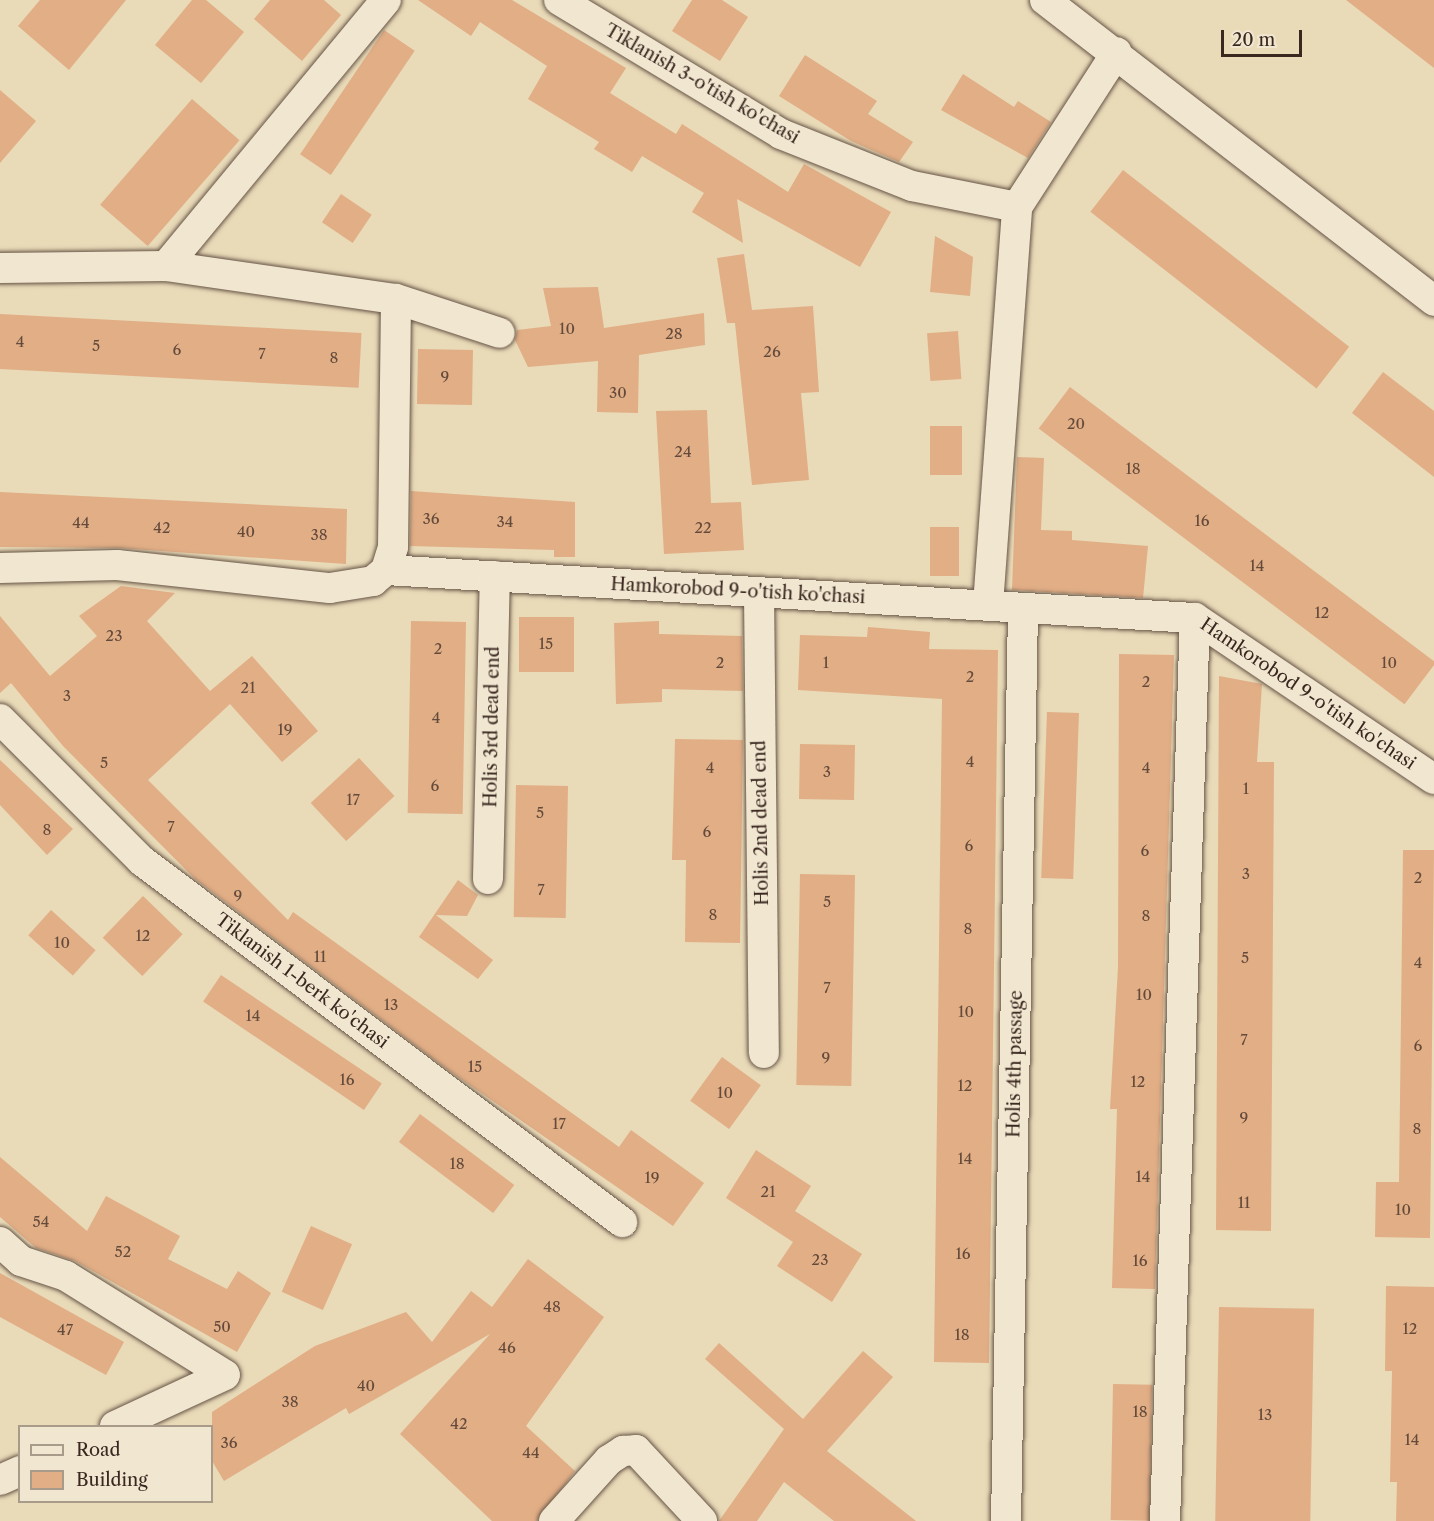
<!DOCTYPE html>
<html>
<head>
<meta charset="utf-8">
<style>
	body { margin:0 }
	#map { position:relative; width:1434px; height:1521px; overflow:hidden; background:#e9dab8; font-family:"Libre Caslon Text",serif }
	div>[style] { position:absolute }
	.building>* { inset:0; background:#e1ae86; transform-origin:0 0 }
	.roads { filter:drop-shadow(0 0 2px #665446) drop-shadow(0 0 2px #665446) }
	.street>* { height:30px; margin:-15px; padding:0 15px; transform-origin:15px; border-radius:15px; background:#f1e7d1 }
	span { translate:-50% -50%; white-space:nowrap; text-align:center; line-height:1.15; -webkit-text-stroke:4.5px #f1e7d1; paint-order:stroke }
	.number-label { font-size:15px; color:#644a3a }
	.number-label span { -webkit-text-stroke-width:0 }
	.street-label { font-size:18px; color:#3a2820 }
	.legend { position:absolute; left:18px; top:1425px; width:195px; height:78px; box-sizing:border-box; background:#f1e7d1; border:2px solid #a89b8a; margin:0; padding:8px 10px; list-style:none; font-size:18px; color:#3a2820 }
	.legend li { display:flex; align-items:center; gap:12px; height:30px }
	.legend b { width:30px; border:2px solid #a89b8a }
	.scale { position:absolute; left:1221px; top:30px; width:81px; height:27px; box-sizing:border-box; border:3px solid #3a2820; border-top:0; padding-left:8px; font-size:18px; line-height:21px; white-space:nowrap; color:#3a2820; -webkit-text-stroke:4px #f1e7d1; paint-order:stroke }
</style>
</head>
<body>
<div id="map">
	<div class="building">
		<div style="clip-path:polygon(40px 0,126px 0,69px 70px,18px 26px)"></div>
		<div style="clip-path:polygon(192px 0,206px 0,244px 32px,201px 83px,155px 45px)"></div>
		<div style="clip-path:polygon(270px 0,324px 0,341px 15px,302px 61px,254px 19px)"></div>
		<div style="clip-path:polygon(418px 0,512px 0,626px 68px,610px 93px,676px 134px,682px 124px,788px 192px,804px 164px,891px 212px,860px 267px,737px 199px,743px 243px,692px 212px,704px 193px,642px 156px,632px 172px,594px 149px,599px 142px,528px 99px,547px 66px,480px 22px,471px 36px)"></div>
		<div style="clip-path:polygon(692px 0,722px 0,748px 17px,720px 61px,672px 31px)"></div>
		<div style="clip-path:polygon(1346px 0,1434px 0,1434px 68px)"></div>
		<div style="left:384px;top:30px;width:37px;height:150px;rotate:34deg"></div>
		<div style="clip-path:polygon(805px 55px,877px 101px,868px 114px,913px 142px,899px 162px,851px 141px,779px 96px)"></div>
		<div style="clip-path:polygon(963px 74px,1014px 107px,1018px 101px,1051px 122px,1028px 158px,941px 110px)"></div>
		<div style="clip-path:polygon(0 90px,36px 121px,0 163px)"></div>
		<div style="left:192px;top:99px;width:63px;height:140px;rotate:41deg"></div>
		<div style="left:1123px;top:170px;width:287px;height:53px;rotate:38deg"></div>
		<div style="left:341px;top:194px;width:37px;height:34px;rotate:34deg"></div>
		<div style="clip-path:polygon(935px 236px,973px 257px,970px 296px,930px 292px)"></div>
		<div style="clip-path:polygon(744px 254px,752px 310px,813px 306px,819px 392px,801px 393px,809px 480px,752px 485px,735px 323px,727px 323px,717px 258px)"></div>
		<div style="clip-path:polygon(598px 287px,604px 328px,704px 313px,705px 345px,639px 355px,638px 413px,597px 412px,598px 361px,528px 367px,515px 340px,517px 330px,551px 326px,543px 288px)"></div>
		<div style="left:0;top:314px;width:362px;height:55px;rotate:3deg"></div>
		<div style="left:958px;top:331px;width:48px;height:31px;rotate:86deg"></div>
		<div style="left:418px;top:349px;width:55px;height:55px;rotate:1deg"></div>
		<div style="clip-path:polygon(1383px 372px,1434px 411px,1434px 477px,1352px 413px)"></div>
		<div style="left:1070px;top:387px;width:458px;height:52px;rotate:37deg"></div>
		<div style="clip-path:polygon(707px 410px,711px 503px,741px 502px,744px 550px,664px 554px,656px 411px)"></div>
		<div style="left:930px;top:426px;width:32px;height:49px"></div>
		<div style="clip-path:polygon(1017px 457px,1044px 458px,1041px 530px,1072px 531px,1072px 540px,1148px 546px,1143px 598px,1012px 590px)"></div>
		<div style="clip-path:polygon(411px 491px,575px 502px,575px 557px,554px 557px,554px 550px,410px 546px)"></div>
		<div style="clip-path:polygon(0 492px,347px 509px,346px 564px,119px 548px,0 547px)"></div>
		<div style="left:930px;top:527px;width:29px;height:49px"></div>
		<div style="clip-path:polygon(121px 586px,175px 593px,147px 621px,210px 691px,252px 656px,318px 731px,282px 762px,230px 704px,148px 780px,288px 920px,293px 912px,619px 1147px,631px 1130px,704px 1183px,673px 1226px,448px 1070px,195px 879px,63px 746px,11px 683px,0 693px,0 616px,50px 676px,97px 636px,79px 616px)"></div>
		<div style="left:519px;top:617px;width:55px;height:55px"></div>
		<div style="left:411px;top:621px;width:55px;height:192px;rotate:1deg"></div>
		<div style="clip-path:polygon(659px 621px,659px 634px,742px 636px,743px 691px,662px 689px,662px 702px,616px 704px,614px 623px)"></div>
		<div style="clip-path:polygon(868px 627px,930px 632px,929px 649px,998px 650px,989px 1363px,934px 1362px,942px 699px,798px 690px,800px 635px,867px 637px)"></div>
		<div style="clip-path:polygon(1119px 654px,1174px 655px,1155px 1289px,1112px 1288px,1117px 1109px,1110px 1109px,1118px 967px)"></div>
		<div style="clip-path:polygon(1219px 676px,1262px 684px,1257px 762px,1274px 762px,1271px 1231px,1216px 1230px)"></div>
		<div style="left:1047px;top:712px;width:32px;height:166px;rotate:2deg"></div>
		<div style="clip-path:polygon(675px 739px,743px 740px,740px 943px,685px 942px,686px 860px,672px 860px)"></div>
		<div style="left:800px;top:744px;width:55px;height:55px;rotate:1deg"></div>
		<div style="left:359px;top:758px;width:52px;height:66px;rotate:47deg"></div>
		<div style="clip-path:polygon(0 760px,73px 829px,47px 855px,0 805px)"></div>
		<div style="left:516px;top:785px;width:52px;height:132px;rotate:1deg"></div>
		<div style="clip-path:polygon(1403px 850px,1434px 850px,1430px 1238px,1375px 1237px,1376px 1182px,1399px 1182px)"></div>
		<div style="left:800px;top:874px;width:55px;height:211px;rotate:1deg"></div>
		<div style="clip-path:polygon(458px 880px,478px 895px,467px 916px,436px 915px,493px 960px,478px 979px,419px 937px)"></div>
		<div style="left:143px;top:896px;width:55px;height:58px;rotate:44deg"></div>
		<div style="left:51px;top:910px;width:60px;height:34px;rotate:42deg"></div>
		<div style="left:221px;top:975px;width:194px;height:32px;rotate:34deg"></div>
		<div style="left:722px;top:1057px;width:48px;height:54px;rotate:36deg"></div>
		<div style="left:420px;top:1114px;width:118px;height:35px;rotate:37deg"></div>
		<div style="clip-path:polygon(756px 1150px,811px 1186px,795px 1211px,862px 1254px,832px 1302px,777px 1266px,793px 1242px,726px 1198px)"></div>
		<div style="clip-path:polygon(0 1157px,87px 1231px,106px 1196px,180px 1236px,168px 1259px,227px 1289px,238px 1271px,271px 1293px,237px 1352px,75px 1261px,36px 1248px,0 1217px)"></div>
		<div style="left:311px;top:1226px;width:45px;height:72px;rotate:24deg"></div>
		<div style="clip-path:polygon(528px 1259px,604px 1317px,526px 1426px,575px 1471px,537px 1521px,492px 1521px,400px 1434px,490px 1334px,349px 1414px,346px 1408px,224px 1481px,212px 1461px,212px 1412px,315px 1346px,406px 1312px,432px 1342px,471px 1291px,492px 1307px)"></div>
		<div style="clip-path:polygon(0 1273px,124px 1342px,106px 1375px,0 1317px)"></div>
		<div style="clip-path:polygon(1386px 1286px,1434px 1287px,1434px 1521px,1396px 1521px,1397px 1482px,1390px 1482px,1392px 1371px,1385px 1371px)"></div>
		<div style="left:1219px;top:1307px;width:95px;height:214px;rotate:1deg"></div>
		<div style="clip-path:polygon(719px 1343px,803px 1419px,863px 1351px,893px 1377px,827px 1451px,916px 1521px,834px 1521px,784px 1482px,757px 1521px,719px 1521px,784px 1429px,705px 1359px)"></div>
		<div style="left:1113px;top:1384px;width:39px;height:136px;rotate:1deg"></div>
	</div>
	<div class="roads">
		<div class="street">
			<div style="left:559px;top:0;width:259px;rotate:31.1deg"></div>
			<div style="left:781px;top:134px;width:141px;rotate:21.7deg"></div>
			<div style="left:912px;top:186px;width:107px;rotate:11.3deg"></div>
			<div style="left:1017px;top:207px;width:184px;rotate:-57.2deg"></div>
			<div style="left:1045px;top:0;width:492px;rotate:37.7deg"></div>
			<div style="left:166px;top:266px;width:232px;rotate:8.2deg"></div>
			<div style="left:396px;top:299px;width:109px;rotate:18.1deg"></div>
			<div style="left:0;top:268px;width:166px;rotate:-0.7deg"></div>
			<div style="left:166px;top:266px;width:345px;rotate:-50.4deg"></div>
			<div style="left:0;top:568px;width:117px;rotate:-1.5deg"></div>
			<div style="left:117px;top:565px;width:214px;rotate:6.2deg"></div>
			<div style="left:330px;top:588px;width:44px;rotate:-9.2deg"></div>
			<div style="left:373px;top:581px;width:17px;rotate:-40deg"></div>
			<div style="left:386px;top:570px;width:810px;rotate:3.4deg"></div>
			<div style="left:1195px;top:618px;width:288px;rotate:34deg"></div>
			<div style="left:386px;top:570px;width:24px;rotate:-73deg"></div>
			<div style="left:393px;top:547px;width:248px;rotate:-89.3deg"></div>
			<div style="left:759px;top:592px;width:461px;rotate:89.4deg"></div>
			<div style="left:988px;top:605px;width:399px;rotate:-85.8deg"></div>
			<div style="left:0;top:719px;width:201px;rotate:45deg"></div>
			<div style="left:142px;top:861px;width:601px;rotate:36.95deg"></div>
			<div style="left:488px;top:879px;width:303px;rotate:-88.7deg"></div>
			<div style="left:0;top:1242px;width:28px;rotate:42deg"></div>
			<div style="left:21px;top:1261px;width:47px;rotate:18.4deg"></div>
			<div style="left:66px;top:1276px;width:187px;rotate:31.9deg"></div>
			<div style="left:115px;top:1426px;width:121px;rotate:-24.9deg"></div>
			<div style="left:0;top:1480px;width:22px;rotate:-24deg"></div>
			<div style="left:554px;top:1521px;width:82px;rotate:-48deg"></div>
			<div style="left:609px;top:1460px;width:17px;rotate:-33deg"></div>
			<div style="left:623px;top:1451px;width:13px;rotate:-4deg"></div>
			<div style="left:636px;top:1450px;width:97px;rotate:47.1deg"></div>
			<div style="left:1006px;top:1521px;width:913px;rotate:-88.93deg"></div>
			<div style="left:1165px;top:1521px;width:903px;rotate:-88.1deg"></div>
		</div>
	</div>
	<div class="number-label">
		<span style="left:567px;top:329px">10</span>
		<span style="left:674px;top:334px">28</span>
		<span style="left:20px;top:342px">4</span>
		<span style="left:96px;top:346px">5</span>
		<span style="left:177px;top:350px">6</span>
		<span style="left:772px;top:352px">26</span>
		<span style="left:262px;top:354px">7</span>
		<span style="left:334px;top:358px">8</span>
		<span style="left:445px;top:377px">9</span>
		<span style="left:618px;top:393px">30</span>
		<span style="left:1076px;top:424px">20</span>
		<span style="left:683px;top:452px">24</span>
		<span style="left:1133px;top:469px">18</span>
		<span style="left:431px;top:519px">36</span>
		<span style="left:1202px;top:521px">16</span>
		<span style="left:505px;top:522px">34</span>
		<span style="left:81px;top:523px">44</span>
		<span style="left:162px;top:528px">42</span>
		<span style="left:703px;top:528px">22</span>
		<span style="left:246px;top:532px">40</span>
		<span style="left:319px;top:535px">38</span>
		<span style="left:1257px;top:566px">14</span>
		<span style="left:1322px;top:613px">12</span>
		<span style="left:114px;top:636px">23</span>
		<span style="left:546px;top:644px">15</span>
		<span style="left:438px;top:649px">2</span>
		<span style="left:720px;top:663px">2</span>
		<span style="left:826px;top:663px">1</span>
		<span style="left:1389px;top:663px">10</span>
		<span style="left:970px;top:677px">2</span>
		<span style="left:1146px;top:682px">2</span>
		<span style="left:248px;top:688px">21</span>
		<span style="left:67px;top:696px">3</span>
		<span style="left:436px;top:718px">4</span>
		<span style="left:285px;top:730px">19</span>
		<span style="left:970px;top:762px">4</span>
		<span style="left:104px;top:763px">5</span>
		<span style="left:710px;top:768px">4</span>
		<span style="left:1146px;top:768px">4</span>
		<span style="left:827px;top:772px">3</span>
		<span style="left:435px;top:786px">6</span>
		<span style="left:1246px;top:789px">1</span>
		<span style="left:353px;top:800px">17</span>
		<span style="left:540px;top:813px">5</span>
		<span style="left:171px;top:827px">7</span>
		<span style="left:47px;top:830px">8</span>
		<span style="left:707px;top:832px">6</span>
		<span style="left:969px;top:846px">6</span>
		<span style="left:1145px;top:851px">6</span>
		<span style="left:1246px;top:874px">3</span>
		<span style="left:1418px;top:878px">2</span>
		<span style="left:541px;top:890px">7</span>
		<span style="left:238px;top:896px">9</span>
		<span style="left:827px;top:902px">5</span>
		<span style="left:713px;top:915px">8</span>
		<span style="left:1146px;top:916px">8</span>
		<span style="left:968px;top:929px">8</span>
		<span style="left:143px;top:936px">12</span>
		<span style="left:62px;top:943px">10</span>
		<span style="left:320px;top:957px">11</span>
		<span style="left:1245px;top:958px">5</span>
		<span style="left:1418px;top:963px">4</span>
		<span style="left:827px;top:988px">7</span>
		<span style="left:1144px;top:995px">10</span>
		<span style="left:391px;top:1005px">13</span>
		<span style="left:966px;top:1012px">10</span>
		<span style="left:253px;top:1016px">14</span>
		<span style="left:1244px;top:1040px">7</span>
		<span style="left:1418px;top:1046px">6</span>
		<span style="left:826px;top:1058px">9</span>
		<span style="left:475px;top:1067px">15</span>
		<span style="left:347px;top:1080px">16</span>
		<span style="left:1138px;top:1082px">12</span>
		<span style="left:965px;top:1086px">12</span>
		<span style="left:725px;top:1093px">10</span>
		<span style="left:1244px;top:1118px">9</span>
		<span style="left:559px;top:1124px">17</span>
		<span style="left:1417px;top:1129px">8</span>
		<span style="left:965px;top:1159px">14</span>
		<span style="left:457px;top:1164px">18</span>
		<span style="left:1143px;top:1177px">14</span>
		<span style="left:652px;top:1178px">19</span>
		<span style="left:768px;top:1192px">21</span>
		<span style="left:1244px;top:1203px">11</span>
		<span style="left:1403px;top:1210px">10</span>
		<span style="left:41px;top:1222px">54</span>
		<span style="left:123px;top:1252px">52</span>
		<span style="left:963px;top:1254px">16</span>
		<span style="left:820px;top:1260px">23</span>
		<span style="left:1140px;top:1261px">16</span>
		<span style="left:552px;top:1307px">48</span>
		<span style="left:222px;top:1327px">50</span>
		<span style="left:1410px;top:1329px">12</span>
		<span style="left:65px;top:1330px">47</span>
		<span style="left:962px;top:1335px">18</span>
		<span style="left:507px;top:1348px">46</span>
		<span style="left:366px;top:1386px">40</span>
		<span style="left:290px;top:1402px">38</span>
		<span style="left:1140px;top:1412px">18</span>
		<span style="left:1265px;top:1415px">13</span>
		<span style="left:459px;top:1424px">42</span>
		<span style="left:1412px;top:1440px">14</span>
		<span style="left:229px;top:1443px">36</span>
		<span style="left:531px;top:1453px">44</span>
	</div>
	<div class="street-label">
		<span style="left:702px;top:84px;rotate:30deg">Tiklanish 3-o'tish ko'chasi</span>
		<span style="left:738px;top:591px;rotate:3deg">Hamkorobod 9-o'tish ko'chasi</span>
		<span style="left:1308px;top:694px;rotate:34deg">Hamkorobod 9-o'tish ko'chasi</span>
		<span style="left:492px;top:727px;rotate:-89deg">Holis 3rd dead end</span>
		<span style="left:761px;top:823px;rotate:-91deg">Holis 2nd dead end</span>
		<span style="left:302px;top:981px;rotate:37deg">Tiklanish 1-berk ko'chasi</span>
		<span style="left:1015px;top:1064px;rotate:-89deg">Holis 4th passage</span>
	</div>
	<ul class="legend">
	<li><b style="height:8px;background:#f1e7d1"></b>Road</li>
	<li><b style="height:16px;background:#e1ae86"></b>Building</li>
	</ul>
	<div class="scale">20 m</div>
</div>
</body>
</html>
